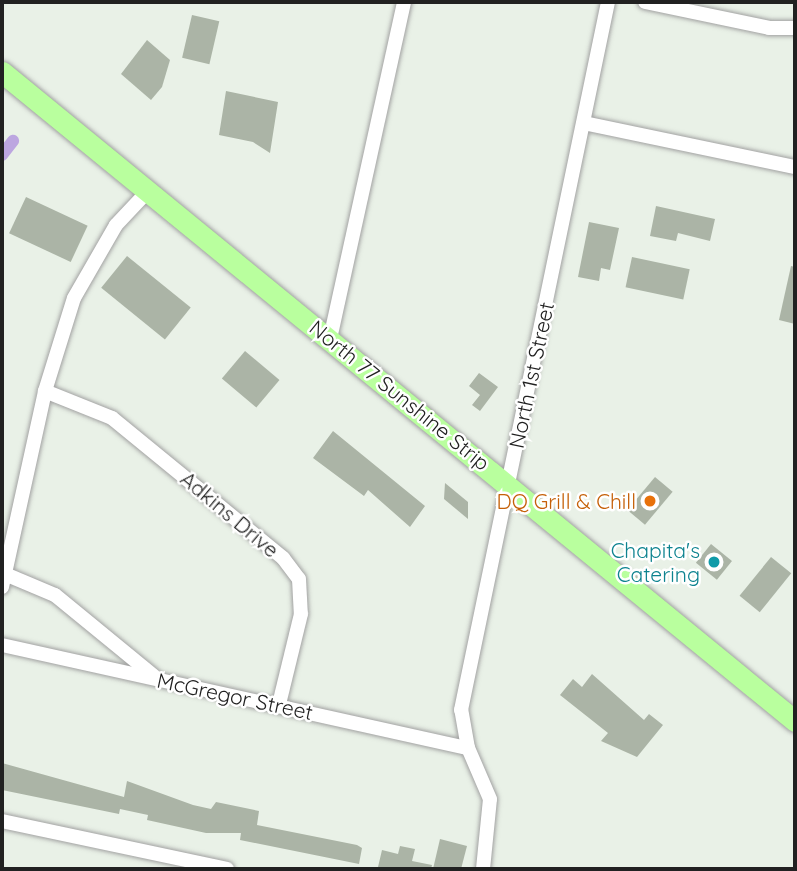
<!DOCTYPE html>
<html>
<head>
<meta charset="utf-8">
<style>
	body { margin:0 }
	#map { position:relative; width:797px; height:871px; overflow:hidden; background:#e9f1e7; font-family:Quicksand,sans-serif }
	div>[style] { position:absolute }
	.canal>* { height:12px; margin:-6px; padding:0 6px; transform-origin:6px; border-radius:6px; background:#bca6e0 }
	.building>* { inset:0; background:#abb4a6; transform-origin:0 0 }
	.roads { filter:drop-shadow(0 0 2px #a2a2a2) drop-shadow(0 0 2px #a2a2a2) }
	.minor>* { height:14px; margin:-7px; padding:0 7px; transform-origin:7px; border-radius:7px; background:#fff }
	.primary>* { height:21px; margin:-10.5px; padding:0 10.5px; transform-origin:10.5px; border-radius:10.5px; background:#b9ff9e }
	.dots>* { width:19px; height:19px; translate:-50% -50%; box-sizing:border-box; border:4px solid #fff; border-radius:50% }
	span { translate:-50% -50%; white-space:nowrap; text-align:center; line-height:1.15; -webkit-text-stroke:5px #fff; paint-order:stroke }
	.street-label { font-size:21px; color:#212121 }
	.food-label { font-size:21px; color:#c56008 }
	.right { translate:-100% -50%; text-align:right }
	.culture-label { font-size:21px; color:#0d838f }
	.frame { position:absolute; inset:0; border:4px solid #212121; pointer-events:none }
</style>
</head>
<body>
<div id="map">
	<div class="canal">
		<div style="left:2px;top:155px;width:18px;rotate:-52deg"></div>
	</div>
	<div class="building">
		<div style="left:192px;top:15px;width:28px;height:44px;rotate:13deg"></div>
		<div style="clip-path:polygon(147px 40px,170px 60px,162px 87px,151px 100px,121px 74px)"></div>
		<div style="clip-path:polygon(226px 91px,278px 102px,270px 153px,253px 142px,219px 135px)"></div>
		<div style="left:26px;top:197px;width:68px;height:40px;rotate:25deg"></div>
		<div style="clip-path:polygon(656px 206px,715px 219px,710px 241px,678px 233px,676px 241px,650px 236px)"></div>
		<div style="clip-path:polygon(589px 222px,619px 228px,610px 270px,601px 268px,599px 281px,578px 277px)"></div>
		<div style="left:127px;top:256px;width:82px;height:41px;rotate:39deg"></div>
		<div style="left:632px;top:257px;width:59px;height:31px;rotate:12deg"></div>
		<div style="clip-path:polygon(791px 266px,795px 267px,795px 324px,779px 320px)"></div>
		<div style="left:245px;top:351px;width:45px;height:36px;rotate:40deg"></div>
		<div style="clip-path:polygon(479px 373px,498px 387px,480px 411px,472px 405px,480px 395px,469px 386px)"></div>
		<div style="clip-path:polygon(333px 431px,425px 506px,410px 527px,368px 490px,364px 496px,313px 458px)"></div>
		<div style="left:655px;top:477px;width:23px;height:43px;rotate:40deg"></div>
		<div style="clip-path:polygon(445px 483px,468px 502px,468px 519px,444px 499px)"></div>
		<div style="left:711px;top:544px;width:27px;height:24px;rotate:39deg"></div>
		<div style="left:771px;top:557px;width:26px;height:50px;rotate:39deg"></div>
		<div style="clip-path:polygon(592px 674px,644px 720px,649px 714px,663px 725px,637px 757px,601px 741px,608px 733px,560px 695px,573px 679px,582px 687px)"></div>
		<div style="clip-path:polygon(2px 763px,124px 797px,127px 781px,193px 805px,211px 809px,216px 802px,259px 811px,257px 825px,357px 845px,362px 848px,359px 864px,240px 840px,241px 833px,206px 833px,147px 820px,148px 815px,120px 809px,119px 814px,2px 790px)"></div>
		<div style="clip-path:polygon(440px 839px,467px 846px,461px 869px,433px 869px)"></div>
		<div style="clip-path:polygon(400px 846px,415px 849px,412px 861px,432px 865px,431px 869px,378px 867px,382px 850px,398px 854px)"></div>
	</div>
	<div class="roads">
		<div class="minor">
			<div style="left:645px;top:2px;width:127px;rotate:11.8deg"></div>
			<div style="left:769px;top:28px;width:26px"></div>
			<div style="left:584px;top:123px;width:216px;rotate:11.8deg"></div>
			<div style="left:330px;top:339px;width:345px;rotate:-77.6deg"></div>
			<div style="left:45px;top:391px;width:72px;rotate:21.9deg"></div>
			<div style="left:112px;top:418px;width:221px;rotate:39.3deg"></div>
			<div style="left:283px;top:558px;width:26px;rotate:53deg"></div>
			<div style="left:299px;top:579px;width:35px;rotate:87deg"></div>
			<div style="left:301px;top:614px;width:93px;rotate:103.7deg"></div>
			<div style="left:5px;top:574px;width:54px;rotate:22.8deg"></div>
			<div style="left:55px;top:595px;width:128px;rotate:39.3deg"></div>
			<div style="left:2px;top:587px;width:201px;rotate:-77.6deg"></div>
			<div style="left:45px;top:391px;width:97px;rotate:-72.7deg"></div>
			<div style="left:74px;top:298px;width:84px;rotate:-60.1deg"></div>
			<div style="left:116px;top:225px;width:45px;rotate:-46.8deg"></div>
			<div style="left:2px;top:645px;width:477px;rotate:12.5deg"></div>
			<div style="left:2px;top:821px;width:230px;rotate:12deg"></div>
			<div style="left:483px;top:869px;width:70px;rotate:-84.3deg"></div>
			<div style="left:490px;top:799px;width:56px;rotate:-113.3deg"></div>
			<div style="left:468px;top:748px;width:39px;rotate:-100deg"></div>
			<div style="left:461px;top:710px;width:723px;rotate:-78.27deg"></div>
		</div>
		<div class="primary">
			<div style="left:2px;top:72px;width:1025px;rotate:39.3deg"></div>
		</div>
	</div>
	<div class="dots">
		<div style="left:650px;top:501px;background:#e8710a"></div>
		<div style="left:714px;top:562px;background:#0f9aa8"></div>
	</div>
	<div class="street-label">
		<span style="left:531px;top:375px;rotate:-78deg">North 1st Street</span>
		<span style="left:400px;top:395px;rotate:39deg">North 77 Sunshine Strip</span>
		<span style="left:230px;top:514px;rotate:40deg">Adkins Drive</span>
		<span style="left:235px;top:696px;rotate:12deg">McGregor Street</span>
	</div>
	<div class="food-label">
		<span class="right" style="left:636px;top:501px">DQ Grill &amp; Chill</span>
	</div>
	<div class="culture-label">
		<span class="right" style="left:700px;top:562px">Chapita's<br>Catering</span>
	</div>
	<div class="frame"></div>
</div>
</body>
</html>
